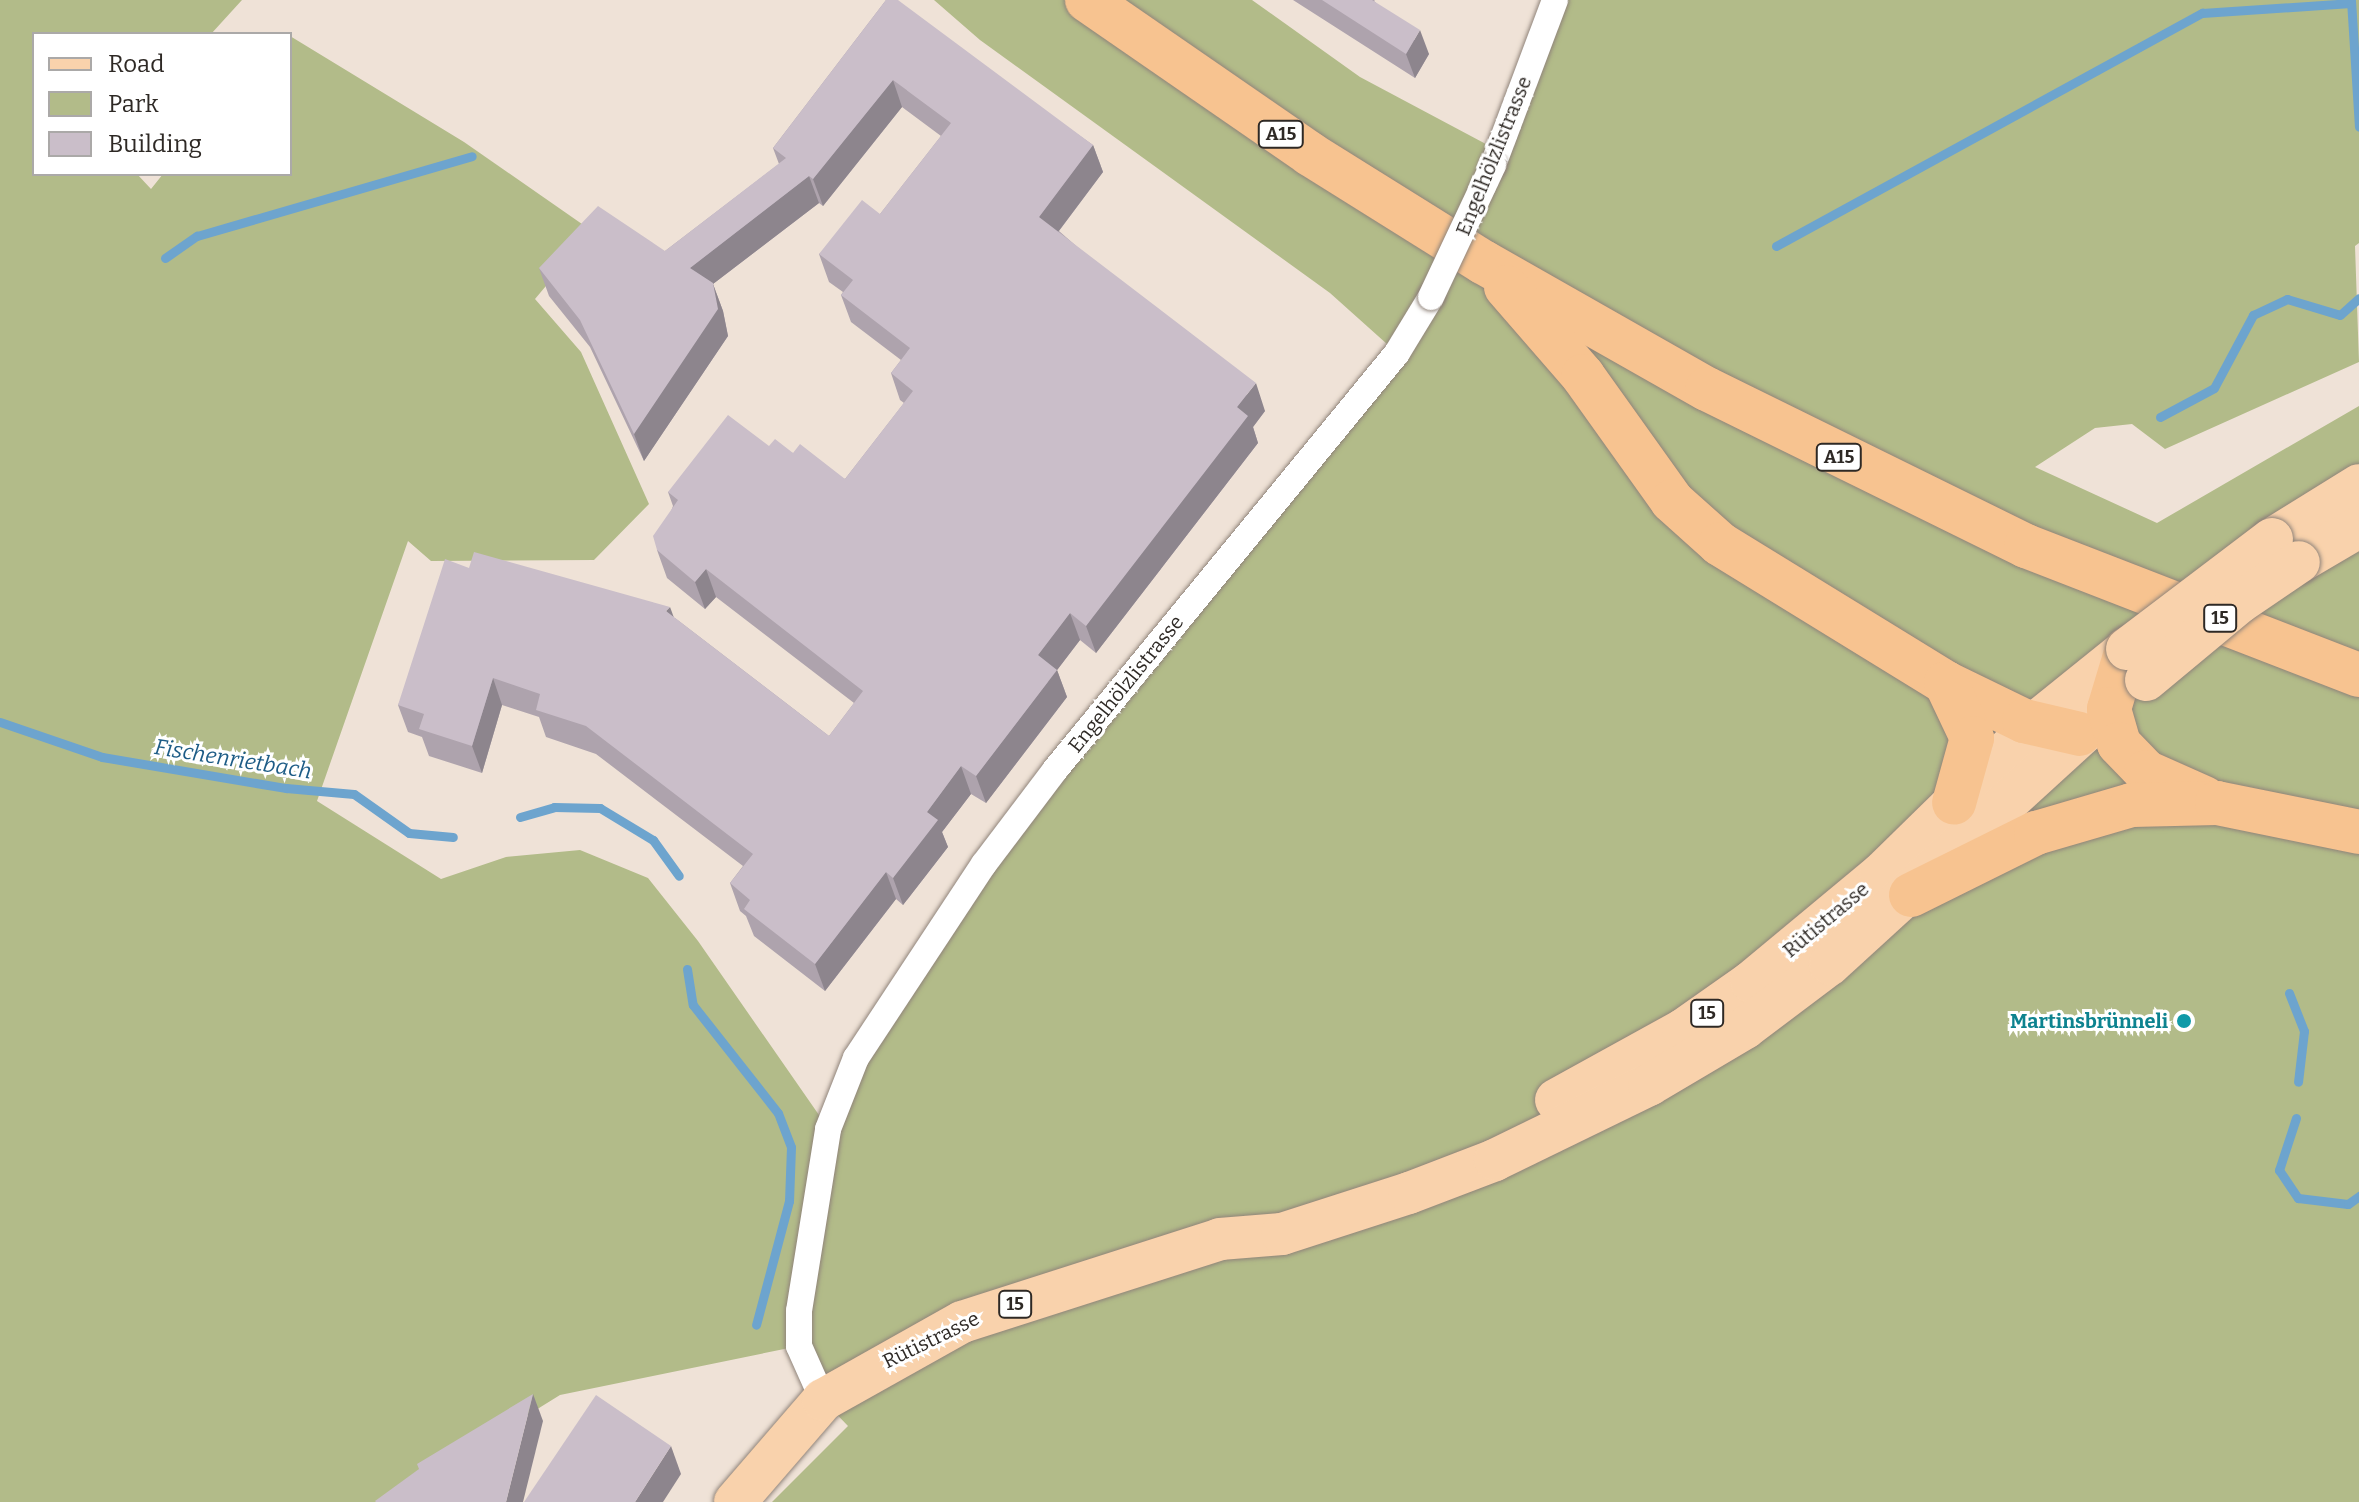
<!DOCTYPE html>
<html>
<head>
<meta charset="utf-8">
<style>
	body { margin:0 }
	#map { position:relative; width:2359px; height:1502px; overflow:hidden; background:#efe2d7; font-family:Bitter,serif }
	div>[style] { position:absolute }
	.green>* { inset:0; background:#b2bb89 }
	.stream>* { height:9px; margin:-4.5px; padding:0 4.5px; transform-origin:4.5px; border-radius:4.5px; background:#6da4ce }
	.roads { filter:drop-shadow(0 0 2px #90847a) drop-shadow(0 0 2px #90847a) }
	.minor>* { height:26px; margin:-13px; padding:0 13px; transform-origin:13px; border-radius:13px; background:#fff }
	.primary>* { height:42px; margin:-21px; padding:0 21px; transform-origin:21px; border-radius:21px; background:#f9d2ac }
	.trunk>* { height:44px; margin:-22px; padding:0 22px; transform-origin:22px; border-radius:22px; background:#f7c390 }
	.bridges { filter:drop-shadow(0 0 2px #90847a) drop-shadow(0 0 2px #90847a) }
	.minor-bridge>* { height:26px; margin:-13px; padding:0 13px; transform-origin:13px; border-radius:13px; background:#fff }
	.primary-bridge>* { height:42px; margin:-21px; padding:0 21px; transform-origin:21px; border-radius:21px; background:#f9d2ac }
	.wall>* { inset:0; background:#aea3ad }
	.shaded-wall>* { inset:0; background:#8d858d }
	.building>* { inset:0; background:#cabec9 }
	.dots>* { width:22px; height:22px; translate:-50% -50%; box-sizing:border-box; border:4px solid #fff; border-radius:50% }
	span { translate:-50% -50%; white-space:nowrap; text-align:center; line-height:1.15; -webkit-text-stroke:6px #fff; paint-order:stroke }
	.shield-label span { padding:2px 6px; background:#fff; border:2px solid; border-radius:6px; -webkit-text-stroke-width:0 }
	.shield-label { font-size:18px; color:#2e2925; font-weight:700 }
	.street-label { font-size:20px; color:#2e2925 }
	.culture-label { font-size:20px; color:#0d838f; font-weight:700 }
	.right { translate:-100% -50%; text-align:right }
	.water-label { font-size:22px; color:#1d5c86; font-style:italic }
	.legend { position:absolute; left:32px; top:32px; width:260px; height:144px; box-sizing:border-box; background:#fff; border:2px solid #aba9a8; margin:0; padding:10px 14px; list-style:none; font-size:24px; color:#2e2925 }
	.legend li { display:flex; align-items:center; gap:16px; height:40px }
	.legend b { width:40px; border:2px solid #aba9a8 }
</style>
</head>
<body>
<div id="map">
	<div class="green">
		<div style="clip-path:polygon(0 0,242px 0,211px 34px,34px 34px,34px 174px,137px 174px,151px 189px,163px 174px,290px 174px,290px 36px,464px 142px,592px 231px,535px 299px,581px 352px,649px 504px,594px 560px,431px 561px,408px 541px,317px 801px,441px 879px,506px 857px,580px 850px,648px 878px,698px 941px,828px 1128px,930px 943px,1397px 353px,1330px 293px,980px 40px,934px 0,1252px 0,1360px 77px,1499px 151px,1555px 0,2359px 0,2359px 243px,2355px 246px,2359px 362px,2165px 449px,2132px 424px,2095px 428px,2035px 467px,2157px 523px,2359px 406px,2359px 1502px,772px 1502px,848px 1426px,823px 1400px,799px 1346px,560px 1395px,388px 1502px,0 1502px)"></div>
	</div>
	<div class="stream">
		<div style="left:2351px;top:0;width:127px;rotate:86.4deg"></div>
		<div style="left:1776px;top:246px;width:486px;rotate:-28.7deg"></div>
		<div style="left:2202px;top:13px;width:149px;rotate:-3.8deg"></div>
		<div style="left:165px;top:258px;width:39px;rotate:-35deg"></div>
		<div style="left:197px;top:236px;width:286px;rotate:-16.2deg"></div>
		<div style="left:2160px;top:417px;width:61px;rotate:-28.2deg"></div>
		<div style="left:2214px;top:388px;width:83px;rotate:-61.9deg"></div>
		<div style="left:2253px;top:315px;width:38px;rotate:-25deg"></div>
		<div style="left:2287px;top:299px;width:55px;rotate:16.8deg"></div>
		<div style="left:2340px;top:315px;width:25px;rotate:-42deg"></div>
		<div style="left:0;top:722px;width:108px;rotate:18.9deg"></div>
		<div style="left:102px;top:757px;width:187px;rotate:9.6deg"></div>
		<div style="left:286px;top:788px;width:68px;rotate:5deg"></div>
		<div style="left:354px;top:794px;width:67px;rotate:35.3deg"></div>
		<div style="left:409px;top:833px;width:44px;rotate:5.2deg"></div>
		<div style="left:520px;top:817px;width:35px;rotate:-16deg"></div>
		<div style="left:554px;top:807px;width:46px;rotate:1.2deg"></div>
		<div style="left:600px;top:808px;width:62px;rotate:31.1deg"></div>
		<div style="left:653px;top:840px;width:44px;rotate:54.2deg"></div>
		<div style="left:687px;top:969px;width:36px;rotate:81deg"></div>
		<div style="left:693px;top:1005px;width:137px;rotate:51.8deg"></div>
		<div style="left:778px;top:1113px;width:36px;rotate:69deg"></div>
		<div style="left:791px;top:1147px;width:54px;rotate:92.1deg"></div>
		<div style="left:789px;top:1201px;width:128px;rotate:104.9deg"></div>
		<div style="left:2289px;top:993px;width:41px;rotate:68.5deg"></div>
		<div style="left:2304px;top:1031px;width:51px;rotate:96.7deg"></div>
		<div style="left:2296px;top:1118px;width:55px;rotate:108.1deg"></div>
		<div style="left:2279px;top:1170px;width:34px;rotate:56deg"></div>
		<div style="left:2298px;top:1198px;width:50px;rotate:6.8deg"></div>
		<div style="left:2348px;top:1204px;width:14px;rotate:-36deg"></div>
	</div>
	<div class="roads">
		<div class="minor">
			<div style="left:1493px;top:165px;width:176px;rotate:-69.4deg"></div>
			<div style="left:823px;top:1400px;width:59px;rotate:-114deg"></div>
			<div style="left:799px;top:1346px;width:35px;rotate:-90deg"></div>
			<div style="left:799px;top:1311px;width:184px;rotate:-80.9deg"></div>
			<div style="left:828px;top:1129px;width:76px;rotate:-68.5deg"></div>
			<div style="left:856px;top:1058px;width:232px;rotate:-56.6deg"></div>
			<div style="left:984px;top:864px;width:118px;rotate:-52.9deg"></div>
			<div style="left:1055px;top:770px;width:539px;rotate:-50.64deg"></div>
			<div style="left:1397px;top:353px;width:66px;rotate:-58.7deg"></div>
		</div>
		<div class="primary">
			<div style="left:2272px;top:539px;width:102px;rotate:-31.8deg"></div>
			<div style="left:2299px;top:562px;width:69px;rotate:-30.3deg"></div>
			<div style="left:1556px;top:1100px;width:145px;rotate:-28.9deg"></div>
			<div style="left:1683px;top:1030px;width:83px;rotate:-35.2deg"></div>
			<div style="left:1751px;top:982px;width:168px;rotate:-39.7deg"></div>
			<div style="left:1880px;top:875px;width:216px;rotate:-44.4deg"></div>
			<div style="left:2034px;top:724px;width:119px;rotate:-38.9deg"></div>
			<div style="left:735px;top:1502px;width:135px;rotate:-49.2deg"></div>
			<div style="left:823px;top:1400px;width:159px;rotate:-29.3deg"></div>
			<div style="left:962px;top:1322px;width:271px;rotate:-17.8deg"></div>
			<div style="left:1220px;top:1239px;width:62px;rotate:-4.6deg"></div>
			<div style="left:1282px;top:1234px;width:133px;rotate:-17.9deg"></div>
			<div style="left:1409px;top:1193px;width:92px;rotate:-21deg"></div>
			<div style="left:1495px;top:1160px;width:171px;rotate:-26deg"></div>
			<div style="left:1649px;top:1085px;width:112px;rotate:-30.7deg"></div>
			<div style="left:1745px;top:1028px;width:106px;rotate:-37deg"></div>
			<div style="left:1830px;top:964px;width:368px;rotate:-42.4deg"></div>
		</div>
		<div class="trunk">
			<div style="left:1087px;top:0;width:271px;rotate:34.6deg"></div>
			<div style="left:1310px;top:154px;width:204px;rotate:32deg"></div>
			<div style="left:1483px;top:262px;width:257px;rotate:29.6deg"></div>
			<div style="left:1707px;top:389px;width:356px;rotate:26.2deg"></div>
			<div style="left:2026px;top:546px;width:357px;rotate:21.2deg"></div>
			<div style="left:1506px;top:287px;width:118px;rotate:49.1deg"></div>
			<div style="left:1583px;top:376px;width:153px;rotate:54.5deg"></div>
			<div style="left:1672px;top:501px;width:64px;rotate:41.9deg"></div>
			<div style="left:1720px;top:544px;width:265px;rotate:31.6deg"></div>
			<div style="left:1946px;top:683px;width:87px;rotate:26deg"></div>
			<div style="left:2024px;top:721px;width:57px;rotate:13.1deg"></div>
			<div style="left:2127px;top:649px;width:63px;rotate:106.7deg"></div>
			<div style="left:2109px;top:709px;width:36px;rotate:74deg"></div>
			<div style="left:2119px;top:744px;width:39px;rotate:46deg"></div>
			<div style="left:2146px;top:772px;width:64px;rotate:24.1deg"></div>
			<div style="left:1946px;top:683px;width:61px;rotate:64.7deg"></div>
			<div style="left:1972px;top:738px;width:67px;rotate:105.5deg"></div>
			<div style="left:1911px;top:895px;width:140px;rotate:-26.4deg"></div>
			<div style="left:2036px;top:833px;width:100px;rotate:-16.3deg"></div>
			<div style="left:2132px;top:805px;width:85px;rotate:-1.3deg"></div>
			<div style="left:2217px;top:803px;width:145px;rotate:11.5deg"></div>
		</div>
	</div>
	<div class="bridges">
		<div class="minor-bridge">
			<div style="left:1431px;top:297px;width:146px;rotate:-64.8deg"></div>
		</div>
		<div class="primary-bridge">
			<div style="left:2127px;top:649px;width:182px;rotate:-37.2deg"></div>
			<div style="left:2146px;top:680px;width:122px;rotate:-39.7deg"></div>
			<div style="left:2240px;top:602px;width:71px;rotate:-34.1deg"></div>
		</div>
	</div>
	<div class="wall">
		<div style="clip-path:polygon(886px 0,1093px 145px,1103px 172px,1059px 231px,1265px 411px,1253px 427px,1258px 443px,1096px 653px,1080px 640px,1057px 670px,1067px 697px,986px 803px,971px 794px,942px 832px,948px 847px,903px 905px,896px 899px,825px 991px,754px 936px,746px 916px,740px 911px,730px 883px,743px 866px,596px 754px,546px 737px,539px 717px,502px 705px,482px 773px,429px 756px,422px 737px,408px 732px,398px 705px,469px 568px,675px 618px,829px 736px,854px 703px,716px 597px,705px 609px,667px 578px,657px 550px,673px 506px,668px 492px,769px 446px,793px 453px,845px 479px,904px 403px,900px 400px,891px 373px,901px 360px,851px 322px,841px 295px,843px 292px,829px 282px,819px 254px,880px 214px,941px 136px,902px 107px,823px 206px,819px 203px,713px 284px,723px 311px,728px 336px,644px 461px,590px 347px,549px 296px,539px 268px,665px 251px,779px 164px,773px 148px)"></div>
		<div style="clip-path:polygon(1293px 0,1375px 0,1374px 1px,1429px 54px,1415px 78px)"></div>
	</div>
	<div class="shaded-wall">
		<div style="clip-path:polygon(1420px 30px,1429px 54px,1415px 78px,1406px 54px)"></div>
		<div style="clip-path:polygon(893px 80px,902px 107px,823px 206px,813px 179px)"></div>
		<div style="clip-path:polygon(1093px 145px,1103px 172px,1049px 244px,1039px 217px)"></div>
		<div style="clip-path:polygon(809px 176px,819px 203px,713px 284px,723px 311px,728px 336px,644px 461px,634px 434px,690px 268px)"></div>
		<div style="clip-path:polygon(1256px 383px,1265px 411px,1253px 427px,1258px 443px,1096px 653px,1086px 626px,1237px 407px)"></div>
		<div style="clip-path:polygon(706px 569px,716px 597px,705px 609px,695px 582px)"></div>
		<div style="clip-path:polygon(670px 607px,680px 634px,666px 611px)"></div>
		<div style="clip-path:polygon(1070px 613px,1080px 640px,1048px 682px,1038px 655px)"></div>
		<div style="clip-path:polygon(1057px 670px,1067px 697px,986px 803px,976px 776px)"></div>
		<div style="clip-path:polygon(493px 678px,502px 705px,482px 773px,472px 746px)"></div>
		<div style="clip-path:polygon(961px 766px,971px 794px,942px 832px,948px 847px,903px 905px,893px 878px,927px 812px)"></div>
		<div style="clip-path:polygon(886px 872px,896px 899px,825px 991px,815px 964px)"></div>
		<div style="clip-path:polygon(533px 1394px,543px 1421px,523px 1502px,506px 1502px)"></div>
		<div style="clip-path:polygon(671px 1446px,681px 1474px,663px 1502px,635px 1502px)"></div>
	</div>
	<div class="building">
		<div style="clip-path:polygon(886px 0,898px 0,1093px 145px,1039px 217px,1256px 383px,1237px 407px,1248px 416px,1086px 626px,1070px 613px,1038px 655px,1057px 670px,976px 776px,961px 766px,927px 812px,938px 820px,893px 878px,886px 872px,815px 964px,744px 909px,750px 900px,730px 883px,753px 854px,586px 726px,536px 710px,540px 694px,493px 678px,472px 746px,419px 729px,424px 714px,398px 705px,445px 559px,469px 568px,474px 552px,670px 607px,666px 611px,829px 736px,863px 691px,706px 569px,695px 582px,657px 550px,653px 536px,678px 500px,668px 492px,728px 415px,769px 446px,775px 439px,793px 453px,800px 444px,845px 479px,913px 391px,891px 373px,910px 348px,841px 295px,853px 280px,819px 254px,862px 200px,880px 214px,951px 123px,893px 80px,813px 179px,809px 176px,690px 268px,713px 283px,718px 309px,634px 434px,580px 320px,539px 268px,598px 206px,665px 251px,786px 158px,773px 148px)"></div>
		<div style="clip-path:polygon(1322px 0,1372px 0,1420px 30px,1406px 54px)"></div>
		<div style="clip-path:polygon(533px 1394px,506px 1502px,376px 1502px,375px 1501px,419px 1469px,417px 1464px)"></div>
		<div style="clip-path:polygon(596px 1395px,671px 1446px,635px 1502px,524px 1502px)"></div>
	</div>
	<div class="dots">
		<div style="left:2184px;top:1021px;background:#0f9aa8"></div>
	</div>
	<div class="shield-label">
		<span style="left:1281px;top:134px">A15</span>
		<span style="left:1839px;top:457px">A15</span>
		<span style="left:2220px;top:618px">15</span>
		<span style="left:1707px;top:1013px">15</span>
		<span style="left:1015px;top:1304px">15</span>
	</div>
	<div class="street-label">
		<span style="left:1494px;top:156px;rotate:-68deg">Engelhölzlistrasse</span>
		<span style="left:1126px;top:684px;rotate:-51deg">Engelhölzlistrasse</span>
		<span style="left:1826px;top:920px;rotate:-40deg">Rütistrasse</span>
		<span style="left:931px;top:1340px;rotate:-26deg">Rütistrasse</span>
	</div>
	<div class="culture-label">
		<span class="right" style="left:2168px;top:1021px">Martinsbrünneli</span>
	</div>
	<div class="water-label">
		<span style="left:233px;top:759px;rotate:9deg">Fischenrietbach</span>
	</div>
	<ul class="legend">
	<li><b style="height:10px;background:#f9d2ac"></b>Road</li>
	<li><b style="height:22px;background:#b2bb89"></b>Park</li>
	<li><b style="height:22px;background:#cabec9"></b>Building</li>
	</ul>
</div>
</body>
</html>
